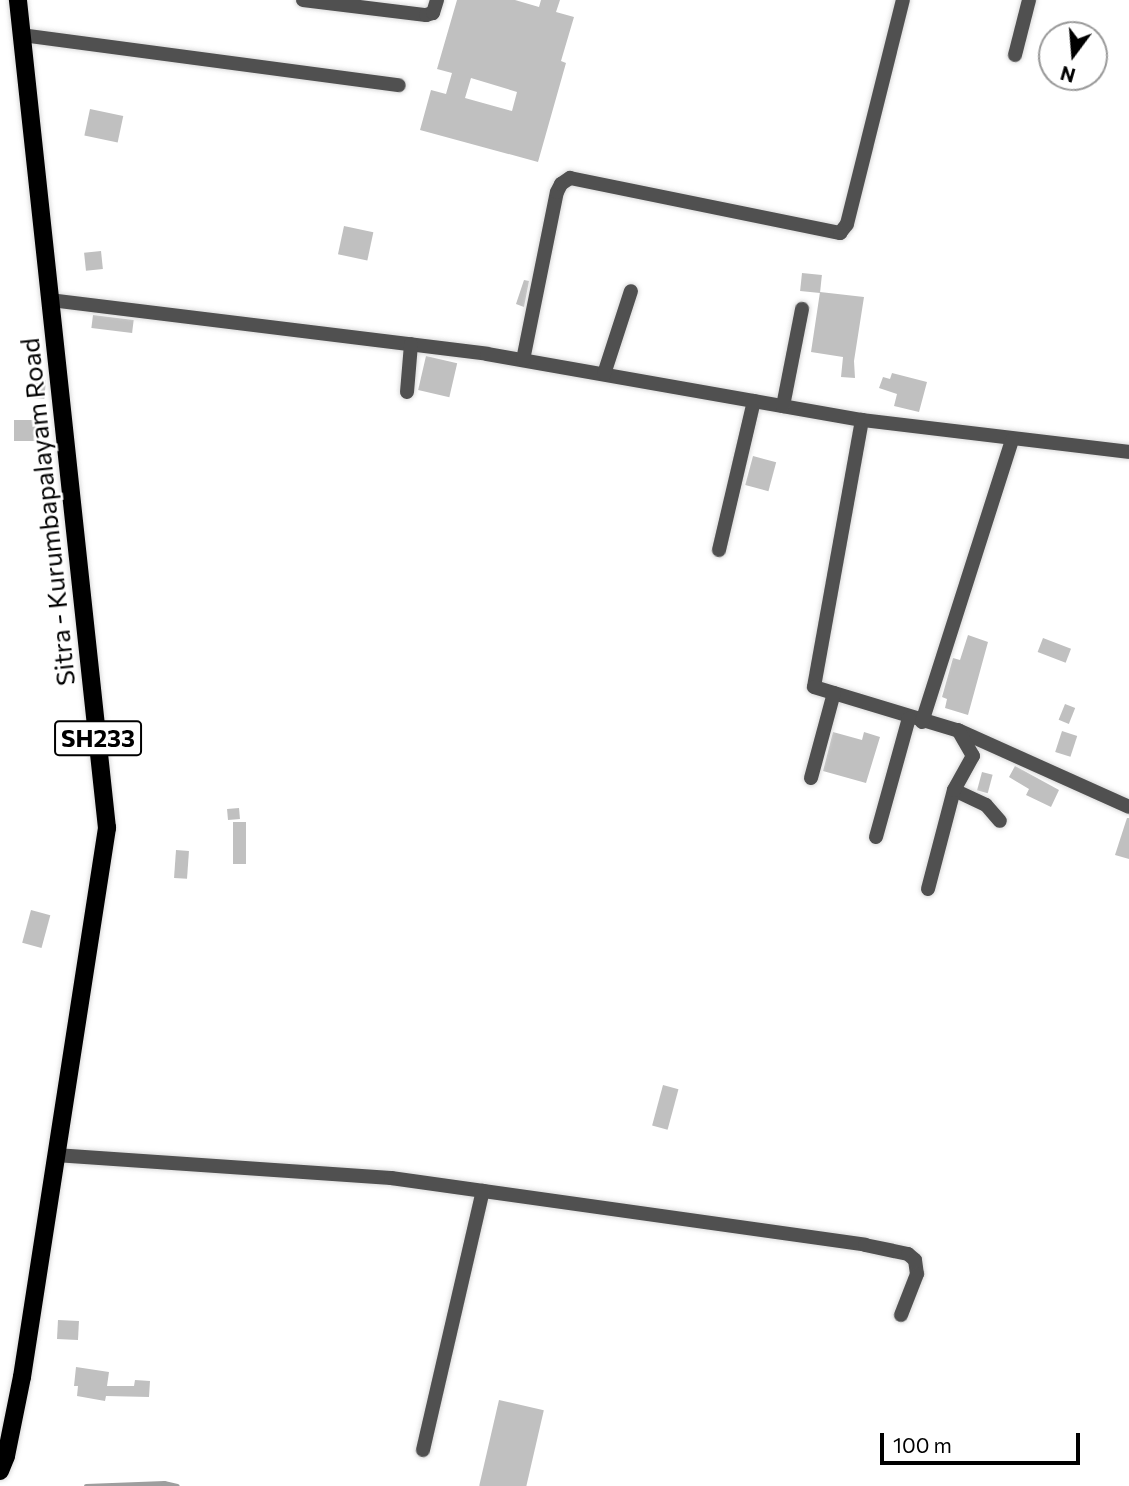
<!DOCTYPE html>
<html>
<head>
<meta charset="utf-8">
<style>
	body { margin:0 }
	#map { position:relative; width:1129px; height:1486px; overflow:hidden; background:#fff; font-family:Commissioner,sans-serif }
	div>[style] { position:absolute }
	.stream>* { height:4.5px; margin:-2.25px; padding:0 2.25px; transform-origin:2.25px; border-radius:2.25px; background:#9e9e9e }
	.building>* { inset:0; background:#c0c0c0; transform-origin:0 0 }
	.roads { filter:drop-shadow(0 0 2px #dbdbdb) drop-shadow(0 0 2px #dbdbdb) }
	.street>* { height:14px; margin:-7px; padding:0 7px; transform-origin:7px; border-radius:7px; background:#505050 }
	.primary>* { height:18px; margin:-9px; padding:0 9px; transform-origin:9px; border-radius:9px; background:#000 }
	span { translate:-50% -50%; white-space:nowrap; text-align:center; line-height:1.15; -webkit-text-stroke:5px #fff; paint-order:stroke }
	.shield-label span { padding:2px 5px; background:#fff; border:2px solid; border-radius:5px; -webkit-text-stroke-width:0 }
	.shield-label { font-size:24px; color:#000; font-weight:700 }
	.street-label { font-size:26px; color:#000 }
	.north { position:absolute; left:1038px; top:21px; width:70px; height:70px; box-sizing:border-box; background:#fff; border:2px solid #999; border-radius:50%; rotate:196deg; font-size:19px; font-weight:700; line-height:28px; text-align:center; color:#000 }
	.north::after { content:''; display:block; margin:auto; width:24px; height:32px; background:#000; clip-path:polygon(50% 0,100% 100%,50% 72%,0 100%) }
	.scale { position:absolute; left:880px; top:1433px; width:200px; height:32px; box-sizing:border-box; border:4px solid #000; border-top:0; padding-left:9px; font-size:21px; line-height:24px; white-space:nowrap; color:#000; -webkit-text-stroke:5px #fff; paint-order:stroke }
</style>
</head>
<body>
<div id="map">
	<div class="stream">
		<div style="left:86px;top:1486px;width:78px;rotate:-2.2deg"></div>
		<div style="left:164px;top:1483px;width:13px;rotate:13deg"></div>
	</div>
	<div class="building">
		<div style="clip-path:polygon(evenodd,457px 0,515px 0,539px 7px,541px 0,560px 0,556px 12px,574px 17px,561px 61px,566px 63px,538px 162px,420px 130px,431px 90px,446px 94px,452px 73px,437px 69px,457px 0,471px 78px,517px 92px,512px 111px,465px 98px,471px 78px)"></div>
		<div style="left:90px;top:109px;width:34px;height:27px;rotate:12deg"></div>
		<div style="left:344px;top:226px;width:30px;height:29px;rotate:12deg"></div>
		<div style="left:101px;top:251px;width:18px;height:17px;rotate:84deg"></div>
		<div style="left:802px;top:273px;width:20px;height:18px;rotate:6deg"></div>
		<div style="clip-path:polygon(524px 280px,529px 281px,524px 307px,516px 304px)"></div>
		<div style="clip-path:polygon(820px 292px,864px 297px,854px 361px,855px 378px,841px 377px,843px 357px,811px 352px)"></div>
		<div style="left:93px;top:315px;width:41px;height:13px;rotate:7deg"></div>
		<div style="left:426px;top:356px;width:32px;height:35px;rotate:13deg"></div>
		<div style="clip-path:polygon(892px 373px,927px 382px,919px 412px,894px 406px,897px 394px,879px 388px,883px 377px,890px 379px)"></div>
		<div style="left:35px;top:379px;width:11px;height:19px;rotate:5deg"></div>
		<div style="left:14px;top:420px;width:26px;height:21px"></div>
		<div style="left:753px;top:456px;width:24px;height:30px;rotate:15deg"></div>
		<div style="clip-path:polygon(968px 635px,988px 642px,968px 715px,945px 708px,947px 699px,942px 697px,953px 658px,960px 660px)"></div>
		<div style="left:1043px;top:638px;width:30px;height:15px;rotate:21deg"></div>
		<div style="left:1065px;top:704px;width:11px;height:17px;rotate:22deg"></div>
		<div style="left:1062px;top:731px;width:16px;height:22px;rotate:18deg"></div>
		<div style="clip-path:polygon(833px 732px,862px 740px,864px 732px,880px 737px,866px 783px,823px 771px)"></div>
		<div style="clip-path:polygon(1015px 766px,1059px 790px,1051px 807px,1026px 795px,1029px 789px,1009px 777px)"></div>
		<div style="left:982px;top:772px;width:11px;height:19px;rotate:15deg"></div>
		<div style="left:239px;top:808px;width:11px;height:12px;rotate:85deg"></div>
		<div style="clip-path:polygon(1127px 818px,1129px 818px,1129px 859px,1115px 855px)"></div>
		<div style="left:233px;top:822px;width:13px;height:42px"></div>
		<div style="left:176px;top:850px;width:13px;height:28px;rotate:4deg"></div>
		<div style="left:31px;top:910px;width:20px;height:34px;rotate:15deg"></div>
		<div style="left:663px;top:1085px;width:16px;height:42px;rotate:15deg"></div>
		<div style="left:58px;top:1320px;width:21px;height:19px;rotate:3deg"></div>
		<div style="clip-path:polygon(76px 1367px,109px 1372px,107px 1386px,134px 1386px,135px 1380px,150px 1381px,149px 1397px,106px 1396px,105px 1401px,77px 1396px,78px 1386px,74px 1386px)"></div>
		<div style="left:499px;top:1400px;width:46px;height:88px;rotate:13deg"></div>
	</div>
	<div class="roads">
		<div class="street">
			<div style="left:303px;top:0;width:124px;rotate:7deg"></div>
			<div style="left:426px;top:15px;width:7px;rotate:-16deg"></div>
			<div style="left:433px;top:13px;width:14px;rotate:-73deg"></div>
			<div style="left:22px;top:35px;width:380px;rotate:7.6deg"></div>
			<div style="left:1015px;top:55px;width:57px;rotate:-75.7deg"></div>
			<div style="left:50px;top:300px;width:440px;rotate:7deg"></div>
			<div style="left:487px;top:354px;width:381px;rotate:10deg"></div>
			<div style="left:862px;top:420px;width:271px;rotate:100.2deg"></div>
			<div style="left:814px;top:687px;width:152px;rotate:16.8deg"></div>
			<div style="left:960px;top:731px;width:185px;rotate:24.2deg"></div>
			<div style="left:523px;top:360px;width:171px;rotate:-78.6deg"></div>
			<div style="left:557px;top:192px;width:9px;rotate:-63deg"></div>
			<div style="left:561px;top:184px;width:11px;rotate:-34deg"></div>
			<div style="left:570px;top:178px;width:276px;rotate:11.5deg"></div>
			<div style="left:840px;top:233px;width:11px;rotate:-52deg"></div>
			<div style="left:847px;top:224px;width:231px;rotate:-76deg"></div>
			<div style="left:604px;top:374px;width:87px;rotate:-72deg"></div>
			<div style="left:407px;top:392px;width:48px;rotate:-85.2deg"></div>
			<div style="left:783px;top:406px;width:99px;rotate:-78.9deg"></div>
			<div style="left:862px;top:420px;width:269px;rotate:6.8deg"></div>
			<div style="left:719px;top:550px;width:153px;rotate:-76.8deg"></div>
			<div style="left:922px;top:722px;width:296px;rotate:-72.3deg"></div>
			<div style="left:811px;top:778px;width:88px;rotate:-74.9deg"></div>
			<div style="left:954px;top:790px;width:35px;rotate:25deg"></div>
			<div style="left:986px;top:805px;width:21px;rotate:49deg"></div>
			<div style="left:876px;top:837px;width:123px;rotate:-74.5deg"></div>
			<div style="left:928px;top:889px;width:102px;rotate:-75.3deg"></div>
			<div style="left:954px;top:790px;width:39px;rotate:-61deg"></div>
			<div style="left:973px;top:756px;width:30px;rotate:-120deg"></div>
			<div style="left:55px;top:1155px;width:337px;rotate:3.9deg"></div>
			<div style="left:391px;top:1178px;width:479px;rotate:8deg"></div>
			<div style="left:865px;top:1245px;width:44px;rotate:11.8deg"></div>
			<div style="left:908px;top:1254px;width:9px;rotate:41deg"></div>
			<div style="left:915px;top:1260px;width:14px;rotate:82deg"></div>
			<div style="left:917px;top:1274px;width:44px;rotate:111.3deg"></div>
			<div style="left:423px;top:1450px;width:266px;rotate:-77deg"></div>
		</div>
		<div class="primary">
			<div style="left:0;top:1471px;width:16px;rotate:-68deg"></div>
			<div style="left:6px;top:1456px;width:81px;rotate:-78.6deg"></div>
			<div style="left:22px;top:1377px;width:556px;rotate:-81.2deg"></div>
			<div style="left:107px;top:828px;width:833px;rotate:-96.14deg"></div>
		</div>
	</div>
	<div class="shield-label">
		<span style="left:98px;top:738px">SH233</span>
	</div>
	<div class="street-label">
		<span style="left:47px;top:512px;rotate:-96deg">Sitra - Kurumbapalayam Road</span>
	</div>
	<div class="north">N</div>
	<div class="scale">100 m</div>
</div>
</body>
</html>
